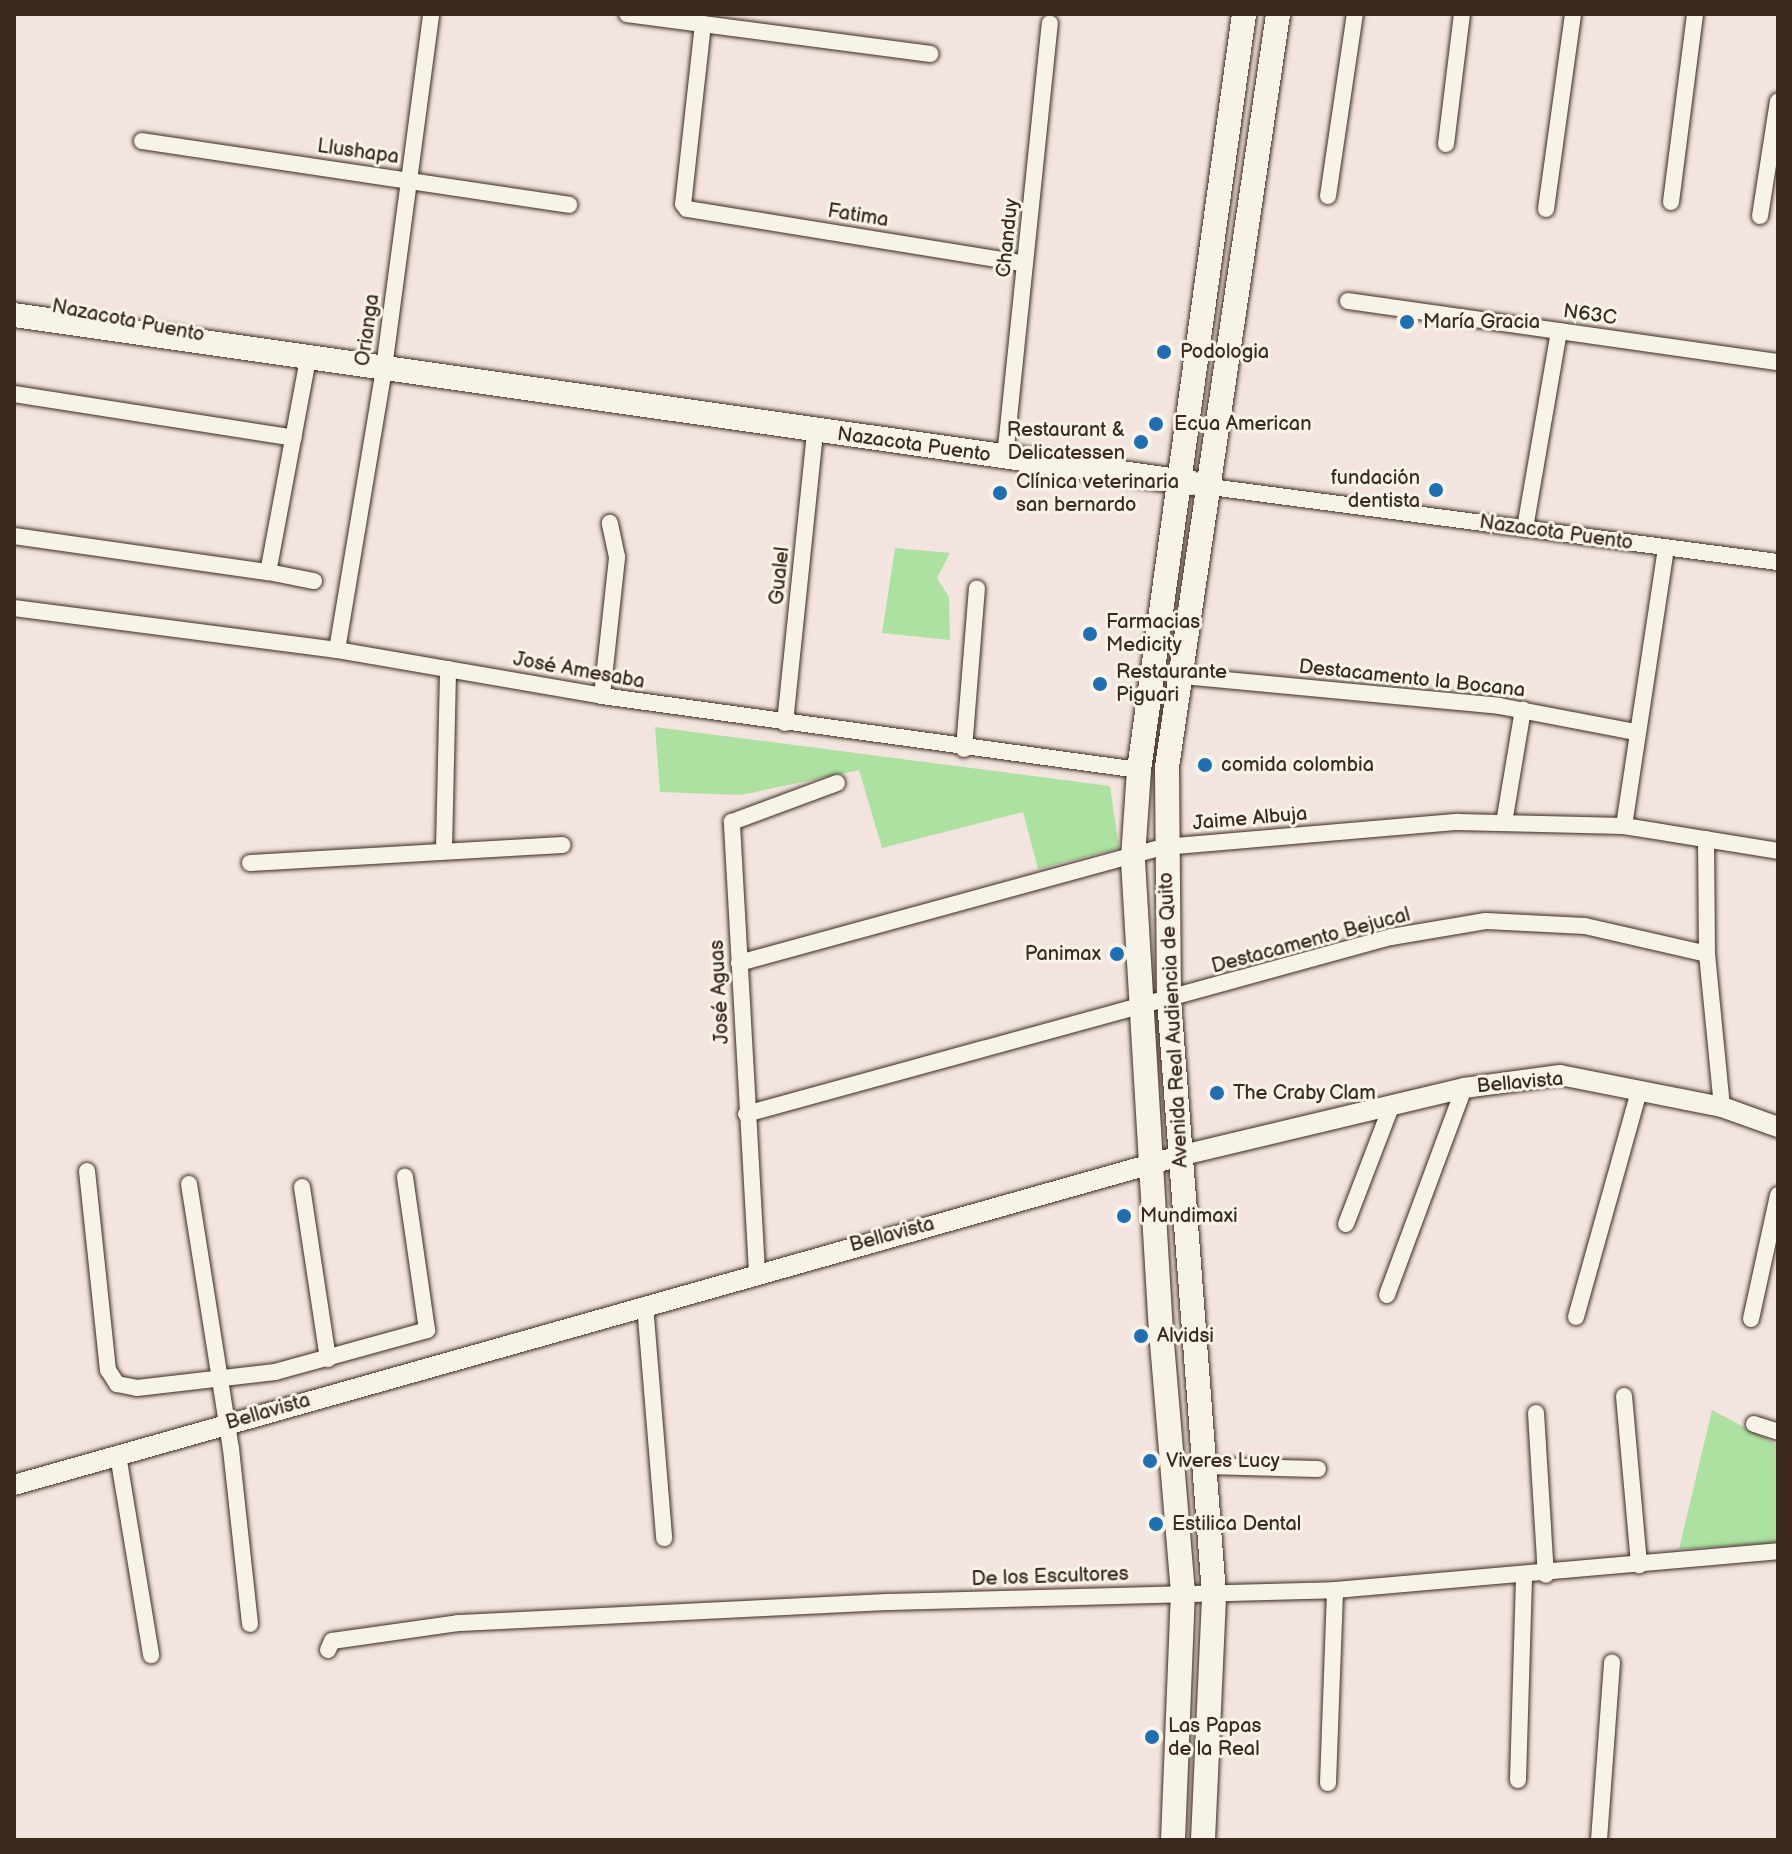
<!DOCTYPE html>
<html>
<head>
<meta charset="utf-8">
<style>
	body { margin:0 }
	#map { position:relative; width:1792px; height:1854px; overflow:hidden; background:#f3e4df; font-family:"Balsamiq Sans",sans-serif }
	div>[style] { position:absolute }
	.green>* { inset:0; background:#ade1a2 }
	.roads { filter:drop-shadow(0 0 2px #3b2a1e) drop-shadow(0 0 2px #3b2a1e) }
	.minor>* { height:16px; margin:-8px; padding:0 8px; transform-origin:8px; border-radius:8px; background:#f7f3e8 }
	.tertiary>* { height:20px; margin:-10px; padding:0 10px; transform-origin:10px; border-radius:10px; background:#f7f3e8 }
	.secondary>* { height:24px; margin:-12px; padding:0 12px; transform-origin:12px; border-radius:12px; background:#f7f3e8 }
	.dots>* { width:22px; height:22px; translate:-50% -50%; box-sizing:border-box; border:4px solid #f7f3e8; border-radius:50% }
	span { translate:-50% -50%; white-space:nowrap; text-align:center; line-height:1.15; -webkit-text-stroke:6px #f7f3e8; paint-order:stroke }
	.street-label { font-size:20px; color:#3b2a1e }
	.poi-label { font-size:20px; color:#3b2a1e }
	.left { translate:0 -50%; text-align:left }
	.right { translate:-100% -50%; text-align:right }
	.frame { position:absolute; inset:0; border:16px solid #3b2a1e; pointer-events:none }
</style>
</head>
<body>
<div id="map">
	<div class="green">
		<div style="clip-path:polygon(895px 548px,950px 553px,937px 578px,949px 597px,950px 640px,882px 633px)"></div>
		<div style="clip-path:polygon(655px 727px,1110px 786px,1119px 848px,1038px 869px,1023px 812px,882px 848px,859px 770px,741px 795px,660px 792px)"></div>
		<div style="clip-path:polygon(1712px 1410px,1778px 1445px,1778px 1543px,1679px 1549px)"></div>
	</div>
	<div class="roads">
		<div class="minor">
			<div style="left:627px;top:14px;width:306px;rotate:7.5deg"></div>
			<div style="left:703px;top:24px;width:181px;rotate:96.3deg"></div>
			<div style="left:683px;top:204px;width:6px;rotate:51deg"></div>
			<div style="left:687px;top:209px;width:342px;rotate:9.2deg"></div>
			<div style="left:142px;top:141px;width:432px;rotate:8.5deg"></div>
			<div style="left:1446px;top:144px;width:131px;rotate:-83deg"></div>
			<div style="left:1328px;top:196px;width:184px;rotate:-81.6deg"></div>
			<div style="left:1671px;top:202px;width:190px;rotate:-82.7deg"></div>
			<div style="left:1546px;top:209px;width:197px;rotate:-82.1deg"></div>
			<div style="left:1760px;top:216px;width:116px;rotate:-81.1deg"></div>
			<div style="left:1348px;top:301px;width:434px;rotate:8.1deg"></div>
			<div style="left:308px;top:359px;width:217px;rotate:100.6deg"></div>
			<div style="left:268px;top:572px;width:47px;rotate:11.1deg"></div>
			<div style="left:14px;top:394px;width:283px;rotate:8.9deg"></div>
			<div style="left:1005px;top:457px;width:436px;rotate:-84.1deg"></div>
			<div style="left:1211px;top:487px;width:572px;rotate:7.54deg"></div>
			<div style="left:1525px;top:528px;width:200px;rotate:-80.2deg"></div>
			<div style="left:14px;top:536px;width:257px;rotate:8.1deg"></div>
			<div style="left:14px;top:608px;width:326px;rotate:7.4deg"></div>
			<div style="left:337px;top:650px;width:269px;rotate:9.8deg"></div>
			<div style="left:602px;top:696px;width:542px;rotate:7.85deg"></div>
			<div style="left:337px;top:650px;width:286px;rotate:-80.5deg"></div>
			<div style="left:384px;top:368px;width:357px;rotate:-82.4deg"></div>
			<div style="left:1183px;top:676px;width:317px;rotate:5.4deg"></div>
			<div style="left:1499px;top:706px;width:138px;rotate:10.8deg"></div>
			<div style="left:602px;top:696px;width:140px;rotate:-83.8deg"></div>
			<div style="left:617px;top:557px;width:35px;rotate:-102deg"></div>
			<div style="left:785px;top:723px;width:293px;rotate:-84.1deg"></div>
			<div style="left:964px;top:749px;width:161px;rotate:-85.4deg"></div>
			<div style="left:1504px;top:823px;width:115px;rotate:-80.5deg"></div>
			<div style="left:1624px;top:826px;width:281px;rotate:-81.4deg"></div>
			<div style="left:1706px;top:839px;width:115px;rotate:89.5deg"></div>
			<div style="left:1707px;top:954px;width:154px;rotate:84.4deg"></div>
			<div style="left:444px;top:849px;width:180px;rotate:-88.7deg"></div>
			<div style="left:250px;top:863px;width:313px;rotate:-3.3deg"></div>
			<div style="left:739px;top:963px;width:441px;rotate:-15.3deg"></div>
			<div style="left:1164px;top:847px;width:295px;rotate:-4.9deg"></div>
			<div style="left:1458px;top:822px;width:166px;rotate:1.4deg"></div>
			<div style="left:1624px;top:826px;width:156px;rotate:9.2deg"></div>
			<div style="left:746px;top:1114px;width:669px;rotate:-15.35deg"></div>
			<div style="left:1391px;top:937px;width:96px;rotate:-9.6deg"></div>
			<div style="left:1486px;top:921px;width:99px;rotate:2.9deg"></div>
			<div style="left:1585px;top:926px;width:125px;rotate:12.9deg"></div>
			<div style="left:87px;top:1171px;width:200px;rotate:84deg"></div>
			<div style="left:108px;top:1370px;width:17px;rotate:57deg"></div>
			<div style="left:117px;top:1384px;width:20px;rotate:11deg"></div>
			<div style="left:137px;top:1388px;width:139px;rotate:-6.6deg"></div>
			<div style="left:275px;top:1372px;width:158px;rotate:-15.4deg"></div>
			<div style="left:427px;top:1330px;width:155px;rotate:-98.2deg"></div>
			<div style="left:189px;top:1184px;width:268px;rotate:81deg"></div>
			<div style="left:231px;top:1449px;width:176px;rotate:83.8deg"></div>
			<div style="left:302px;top:1187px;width:174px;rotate:81.4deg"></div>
			<div style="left:1346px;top:1224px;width:125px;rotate:-69deg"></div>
			<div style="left:757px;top:1272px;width:451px;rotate:-93.2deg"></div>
			<div style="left:732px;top:822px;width:112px;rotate:-20.4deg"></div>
			<div style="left:1387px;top:1295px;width:221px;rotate:-69.6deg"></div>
			<div style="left:645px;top:1305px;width:234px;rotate:85.3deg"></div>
			<div style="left:1576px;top:1317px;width:234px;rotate:-74.4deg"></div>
			<div style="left:1751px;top:1319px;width:127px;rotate:-77.7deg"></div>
			<div style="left:1624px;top:1396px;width:170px;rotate:84.9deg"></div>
			<div style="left:1536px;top:1413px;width:162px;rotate:86.5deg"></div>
			<div style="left:1754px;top:1424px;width:25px;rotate:18deg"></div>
			<div style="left:118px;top:1455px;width:203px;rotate:80.6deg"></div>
			<div style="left:1205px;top:1466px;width:113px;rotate:1.5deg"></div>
			<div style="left:328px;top:1650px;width:10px;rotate:-66deg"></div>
			<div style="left:332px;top:1641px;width:127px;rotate:-8.1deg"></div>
			<div style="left:458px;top:1623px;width:431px;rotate:-2.8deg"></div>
			<div style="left:888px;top:1602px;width:447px;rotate:-1.5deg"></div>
			<div style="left:1335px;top:1590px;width:445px;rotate:-5deg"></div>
			<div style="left:1518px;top:1780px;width:203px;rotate:-88.3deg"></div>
			<div style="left:1328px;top:1783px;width:193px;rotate:-87.9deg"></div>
			<div style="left:1599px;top:1840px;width:178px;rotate:-85.8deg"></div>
		</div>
		<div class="tertiary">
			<div style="left:14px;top:1485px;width:1215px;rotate:-15.76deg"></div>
			<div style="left:1183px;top:1155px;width:289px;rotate:-13.4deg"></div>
			<div style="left:1464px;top:1088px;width:97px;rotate:-7.7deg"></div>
			<div style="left:1560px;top:1075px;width:165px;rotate:11.2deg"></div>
			<div style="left:1722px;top:1107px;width:59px;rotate:19.7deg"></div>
		</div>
		<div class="secondary">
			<div style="left:14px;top:315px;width:1190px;rotate:8.12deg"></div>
			<div style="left:1173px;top:1840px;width:247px;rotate:-87.7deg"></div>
			<div style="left:1183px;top:1593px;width:262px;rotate:-94.8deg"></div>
			<div style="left:1161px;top:1332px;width:475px;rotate:-93.4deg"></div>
			<div style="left:1133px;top:858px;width:88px;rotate:-86.1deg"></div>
			<div style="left:1139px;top:770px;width:763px;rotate:-82.09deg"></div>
			<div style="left:1203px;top:1840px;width:246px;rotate:-87.4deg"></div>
			<div style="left:1214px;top:1594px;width:596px;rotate:-94.33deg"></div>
			<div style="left:1169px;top:1000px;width:233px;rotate:-90.5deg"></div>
			<div style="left:1167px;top:767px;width:761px;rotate:-81.61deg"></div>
		</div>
	</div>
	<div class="dots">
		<div style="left:1407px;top:322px;background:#1f6fb2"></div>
		<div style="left:1164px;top:352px;background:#1f6fb2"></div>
		<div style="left:1156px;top:424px;background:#1f6fb2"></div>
		<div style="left:1141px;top:442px;background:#1f6fb2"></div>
		<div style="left:1436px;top:490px;background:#1f6fb2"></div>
		<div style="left:1000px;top:493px;background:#1f6fb2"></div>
		<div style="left:1090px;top:634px;background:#1f6fb2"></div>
		<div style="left:1100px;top:684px;background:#1f6fb2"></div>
		<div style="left:1205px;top:765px;background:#1f6fb2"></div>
		<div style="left:1117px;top:954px;background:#1f6fb2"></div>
		<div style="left:1217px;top:1093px;background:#1f6fb2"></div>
		<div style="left:1124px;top:1216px;background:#1f6fb2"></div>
		<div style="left:1141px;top:1336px;background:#1f6fb2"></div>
		<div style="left:1150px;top:1461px;background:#1f6fb2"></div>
		<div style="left:1156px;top:1524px;background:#1f6fb2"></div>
		<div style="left:1152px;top:1737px;background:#1f6fb2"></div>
	</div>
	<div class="street-label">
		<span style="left:358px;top:152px;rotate:8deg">Llushapa</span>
		<span style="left:858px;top:216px;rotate:9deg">Fatima</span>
		<span style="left:1008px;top:238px;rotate:-84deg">Chanduy</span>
		<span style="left:1590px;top:315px;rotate:8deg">N63C</span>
		<span style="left:128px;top:321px;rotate:11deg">Nazacota Puento</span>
		<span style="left:368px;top:330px;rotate:-82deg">Orianga</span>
		<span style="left:914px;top:445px;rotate:8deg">Nazacota Puento</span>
		<span style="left:1556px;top:533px;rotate:8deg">Nazacota Puento</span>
		<span style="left:780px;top:576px;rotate:-84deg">Gualel</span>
		<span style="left:579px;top:671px;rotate:10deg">José Amesaba</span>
		<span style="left:1412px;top:679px;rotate:6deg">Destacamento la Bocana</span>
		<span style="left:1250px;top:819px;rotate:-5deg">Jaime Albuja</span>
		<span style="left:1311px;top:941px;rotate:-15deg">Destacamento Bejucal</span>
		<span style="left:720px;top:992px;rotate:-93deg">José Aguas</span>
		<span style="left:1174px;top:1020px;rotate:-93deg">Avenida Real Audiencia de Quito</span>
		<span style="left:1520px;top:1083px;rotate:-5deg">Bellavista</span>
		<span style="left:892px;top:1235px;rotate:-15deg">Bellavista</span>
		<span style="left:268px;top:1412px;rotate:-16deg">Bellavista</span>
		<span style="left:1050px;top:1577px;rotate:-2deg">De los Escultores</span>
	</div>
	<div class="poi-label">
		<span class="left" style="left:1423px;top:322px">María Gracia</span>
		<span class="left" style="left:1180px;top:352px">Podologia</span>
		<span class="left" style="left:1174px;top:424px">Ecua American</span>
		<span class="right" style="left:1125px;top:442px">Restaurant &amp;<br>Delicatessen</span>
		<span class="right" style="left:1420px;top:490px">fundación<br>dentista</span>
		<span class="left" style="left:1016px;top:494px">Clínica veterinaria<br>san bernardo</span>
		<span class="left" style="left:1106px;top:634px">Farmacias<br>Medicity</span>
		<span class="left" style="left:1116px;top:684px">Restaurante<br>Piguari</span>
		<span class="left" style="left:1221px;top:765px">comida colombia</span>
		<span class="right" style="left:1101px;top:954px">Panimax</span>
		<span class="left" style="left:1233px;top:1093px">The Craby Clam</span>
		<span class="left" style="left:1140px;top:1216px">Mundimaxi</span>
		<span class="left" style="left:1157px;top:1336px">Alvidsi</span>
		<span class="left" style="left:1166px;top:1461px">Viveres Lucy</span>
		<span class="left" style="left:1172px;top:1524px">Estilica Dental</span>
		<span class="left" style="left:1168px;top:1738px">Las Papas<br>de la Real</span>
	</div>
	<div class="frame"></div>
</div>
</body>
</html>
